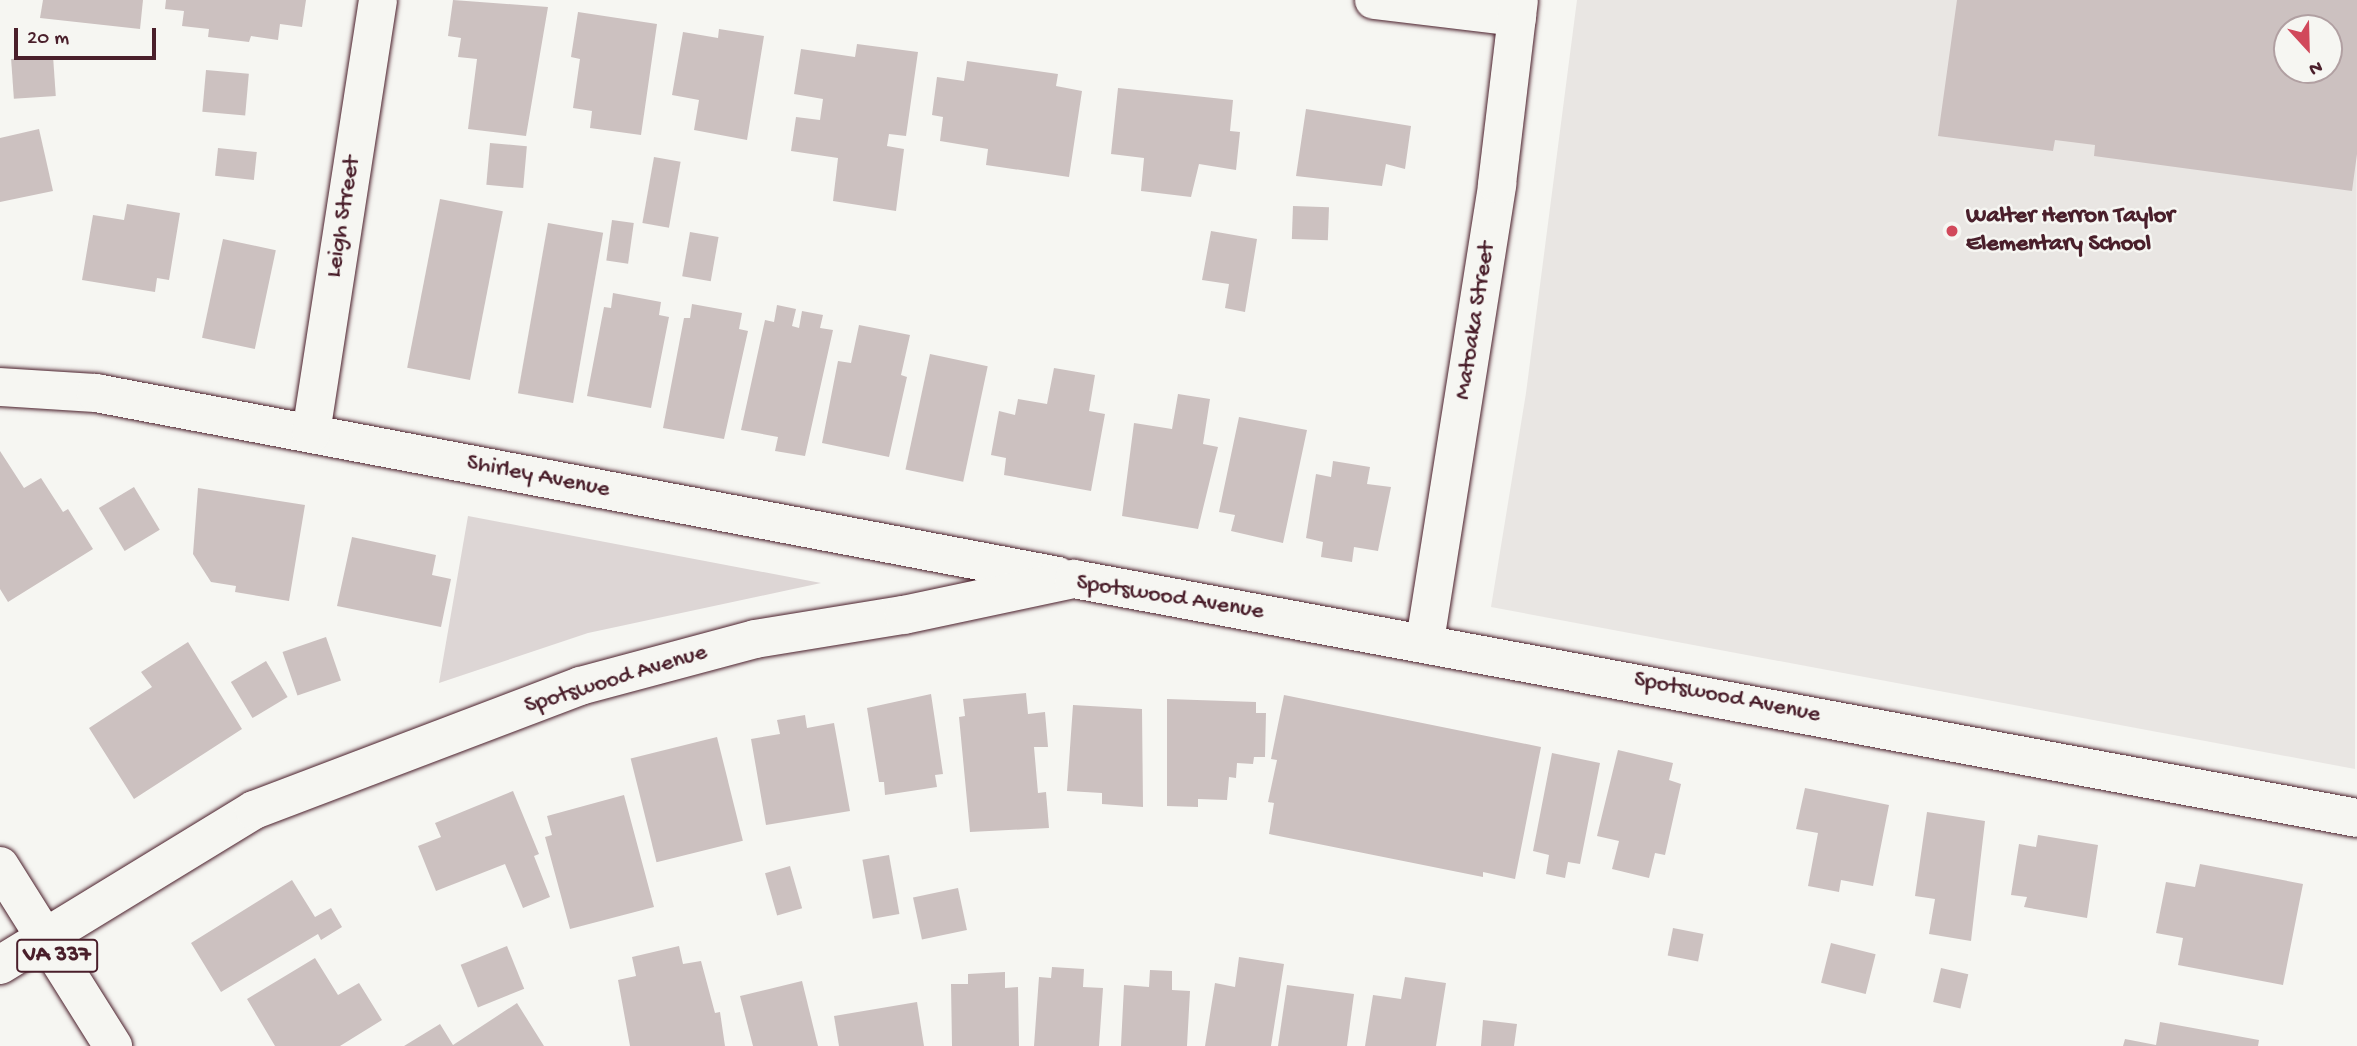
<!DOCTYPE html>
<html>
<head>
<meta charset="utf-8">
<style>
	body { margin:0 }
	#map { position:relative; width:2357px; height:1046px; overflow:hidden; background:#f6f6f2; font-family:"Gochi Hand",sans-serif }
	div>[style] { position:absolute }
	.built>* { inset:0; background:#e9e6e3 }
	.green>* { inset:0; background:#ddd6d5 }
	.building>* { inset:0; background:#ccc1c0; transform-origin:0 0 }
	.roads { filter:drop-shadow(0 0 2px #4a1f2b) drop-shadow(0 0 2px #4a1f2b) }
	.street>* { height:38px; margin:-19px; padding:0 19px; transform-origin:19px; border-radius:19px; background:#f6f6f2 }
	.primary>* { height:38px; margin:-19px; padding:0 19px; transform-origin:19px; border-radius:19px; background:#f6f6f2 }
	.dots>* { width:19px; height:19px; translate:-50% -50%; box-sizing:border-box; border:4px solid #f6f6f2; border-radius:50% }
	span { translate:-50% -50%; white-space:nowrap; text-align:center; line-height:1.15; -webkit-text-stroke:5px #f6f6f2; paint-order:stroke }
	.shield-label span { padding:2px 5px; background:#f6f6f2; border:2px solid; border-radius:5px; -webkit-text-stroke-width:0 }
	.shield-label { font-size:23px; color:#4a1f2b; font-weight:700 }
	.street-label { font-size:24px; color:#4a1f2b }
	.poi-label { font-size:24px; color:#4a1f2b; font-weight:700 }
	.left { translate:0 -50%; text-align:left }
	.north { position:absolute; left:2273px; top:14px; width:70px; height:70px; box-sizing:border-box; background:#f6f6f2; border:2px solid #b1a0a2; border-radius:50%; rotate:158deg; font-size:19px; font-weight:700; line-height:28px; text-align:center; color:#4a1f2b }
	.north::after { content:''; display:block; margin:auto; width:24px; height:32px; background:#d1495b; clip-path:polygon(50% 0,100% 100%,50% 72%,0 100%) }
	.scale { position:absolute; left:14px; top:28px; width:142px; height:32px; box-sizing:border-box; border:4px solid #4a1f2b; border-top:0; padding-left:9px; font-size:21px; line-height:24px; white-space:nowrap; color:#4a1f2b; -webkit-text-stroke:5px #f6f6f2; paint-order:stroke }
</style>
</head>
<body>
<div id="map">
	<div class="built">
		<div style="clip-path:polygon(evenodd,1577px 0,2357px 0,2355px 769px,1491px 607px,1526px 393px,1577px 0,2287px 28px,2329px 28px,2329px 70px,2287px 70px,2287px 28px)"></div>
	</div>
	<div class="green">
		<div style="clip-path:polygon(468px 516px,821px 583px,588px 633px,439px 683px)"></div>
	</div>
	<div class="building">
		<div style="clip-path:polygon(43px 0,143px 0,140px 29px,40px 18px)"></div>
		<div style="clip-path:polygon(166px 0,306px 0,302px 27px,280px 24px,278px 40px,251px 36px,249px 42px,208px 37px,209px 29px,182px 26px,184px 11px,165px 9px)"></div>
		<div style="clip-path:polygon(453px 0,548px 7px,526px 136px,468px 129px,477px 59px,458px 57px,461px 38px,448px 36px)"></div>
		<div style="clip-path:polygon(evenodd,1957px 0,2357px 0,2357px 154px,2352px 191px,2094px 156px,2095px 145px,2055px 140px,2053px 151px,1938px 136px,1957px 0,2287px 28px,2329px 28px,2329px 70px,2287px 70px,2287px 28px)"></div>
		<div style="clip-path:polygon(578px 12px,657px 24px,641px 135px,590px 128px,592px 111px,573px 108px,580px 59px,571px 57px)"></div>
		<div style="clip-path:polygon(719px 29px,764px 36px,747px 140px,694px 130px,699px 100px,672px 95px,683px 32px,718px 38px)"></div>
		<div style="clip-path:polygon(857px 44px,918px 52px,906px 136px,889px 134px,887px 146px,904px 149px,896px 211px,833px 201px,838px 158px,791px 151px,796px 117px,820px 120px,823px 99px,794px 94px,801px 49px,855px 57px)"></div>
		<div style="left:53px;top:56px;width:40px;height:42px;rotate:86deg"></div>
		<div style="clip-path:polygon(967px 61px,1058px 74px,1056px 86px,1082px 91px,1069px 177px,986px 165px,988px 149px,940px 141px,943px 117px,932px 115px,937px 77px,964px 81px)"></div>
		<div style="left:206px;top:70px;width:43px;height:42px;rotate:5deg"></div>
		<div style="clip-path:polygon(1118px 88px,1233px 100px,1230px 131px,1240px 132px,1236px 170px,1199px 164px,1191px 197px,1141px 191px,1144px 158px,1111px 154px)"></div>
		<div style="clip-path:polygon(1306px 109px,1411px 126px,1405px 169px,1386px 164px,1382px 186px,1296px 176px)"></div>
		<div style="clip-path:polygon(39px 129px,53px 191px,0 202px,0 138px)"></div>
		<div style="left:490px;top:143px;width:37px;height:42px;rotate:5deg"></div>
		<div style="left:218px;top:148px;width:39px;height:28px;rotate:6deg"></div>
		<div style="left:654px;top:157px;width:27px;height:67px;rotate:10deg"></div>
		<div style="left:440px;top:199px;width:64px;height:172px;rotate:11deg"></div>
		<div style="clip-path:polygon(127px 204px,180px 213px,169px 280px,157px 278px,155px 292px,82px 280px,93px 215px,124px 220px)"></div>
		<div style="left:1293px;top:206px;width:36px;height:33px;rotate:2deg"></div>
		<div style="left:612px;top:220px;width:22px;height:41px;rotate:8deg"></div>
		<div style="left:548px;top:223px;width:56px;height:173px;rotate:10deg"></div>
		<div style="clip-path:polygon(1211px 231px,1257px 239px,1245px 312px,1225px 308px,1229px 284px,1202px 280px)"></div>
		<div style="left:690px;top:232px;width:29px;height:45px;rotate:10deg"></div>
		<div style="left:223px;top:239px;width:54px;height:101px;rotate:12deg"></div>
		<div style="clip-path:polygon(613px 293px,661px 302px,659px 315px,669px 317px,651px 408px,587px 396px,604px 307px,611px 308px)"></div>
		<div style="clip-path:polygon(692px 304px,742px 313px,739px 329px,748px 331px,724px 439px,663px 428px,684px 318px,690px 318px)"></div>
		<div style="clip-path:polygon(777px 305px,796px 309px,792px 326px,799px 328px,802px 311px,823px 315px,820px 328px,833px 330px,805px 456px,775px 451px,778px 437px,741px 430px,765px 320px,774px 322px)"></div>
		<div style="clip-path:polygon(859px 325px,910px 335px,901px 375px,907px 377px,889px 457px,822px 443px,838px 361px,851px 363px)"></div>
		<div style="left:930px;top:354px;width:59px;height:118px;rotate:12deg"></div>
		<div style="clip-path:polygon(1054px 368px,1095px 375px,1089px 411px,1105px 414px,1091px 491px,1004px 475px,1006px 458px,991px 455px,999px 411px,1015px 415px,1018px 399px,1047px 404px)"></div>
		<div style="clip-path:polygon(1178px 394px,1210px 399px,1203px 444px,1218px 447px,1198px 529px,1122px 516px,1134px 423px,1172px 429px)"></div>
		<div style="clip-path:polygon(1239px 417px,1307px 430px,1283px 543px,1231px 531px,1235px 515px,1219px 512px)"></div>
		<div style="clip-path:polygon(0 451px,24px 488px,41px 478px,63px 512px,68px 509px,93px 549px,8px 602px,0 589px)"></div>
		<div style="clip-path:polygon(1333px 461px,1370px 467px,1367px 484px,1391px 487px,1378px 551px,1354px 547px,1352px 562px,1321px 557px,1323px 542px,1306px 538px,1316px 474px,1331px 477px)"></div>
		<div style="left:134px;top:487px;width:50px;height:41px;rotate:59deg"></div>
		<div style="clip-path:polygon(198px 488px,305px 505px,289px 601px,235px 592px,236px 586px,211px 582px,193px 554px)"></div>
		<div style="clip-path:polygon(352px 537px,436px 555px,432px 575px,451px 579px,441px 627px,337px 606px)"></div>
		<div style="left:326px;top:637px;width:46px;height:46px;rotate:71deg"></div>
		<div style="clip-path:polygon(188px 642px,242px 729px,134px 799px,89px 728px,152px 687px,141px 672px)"></div>
		<div style="left:266px;top:661px;width:42px;height:41px;rotate:59deg"></div>
		<div style="clip-path:polygon(1026px 693px,1028px 714px,1045px 712px,1048px 747px,1034px 747px,1038px 793px,1046px 792px,1049px 828px,970px 832px,959px 717px,965px 716px,963px 699px)"></div>
		<div style="clip-path:polygon(931px 694px,943px 774px,935px 775px,937px 787px,885px 795px,884px 782px,879px 782px,867px 708px)"></div>
		<div style="clip-path:polygon(1284px 695px,1541px 747px,1515px 879px,1483px 872px,1483px 877px,1269px 834px,1274px 803px,1268px 802px,1277px 760px,1271px 759px)"></div>
		<div style="clip-path:polygon(1167px 699px,1256px 702px,1256px 713px,1266px 713px,1265px 757px,1254px 757px,1253px 764px,1237px 763px,1236px 778px,1229px 777px,1227px 800px,1198px 799px,1198px 807px,1167px 806px)"></div>
		<div style="clip-path:polygon(1073px 705px,1142px 709px,1143px 807px,1102px 804px,1102px 793px,1067px 791px)"></div>
		<div style="clip-path:polygon(805px 715px,807px 728px,834px 723px,850px 811px,766px 825px,751px 739px,780px 734px,777px 720px)"></div>
		<div style="left:717px;top:737px;width:107px;height:89px;rotate:76deg"></div>
		<div style="clip-path:polygon(1618px 750px,1673px 763px,1669px 780px,1681px 784px,1665px 855px,1655px 853px,1649px 878px,1612px 869px,1619px 841px,1597px 836px)"></div>
		<div style="clip-path:polygon(1552px 753px,1600px 763px,1580px 864px,1568px 862px,1565px 878px,1546px 874px,1549px 855px,1533px 851px)"></div>
		<div style="clip-path:polygon(1805px 788px,1889px 805px,1873px 886px,1841px 880px,1839px 892px,1808px 886px,1818px 833px,1796px 829px)"></div>
		<div style="clip-path:polygon(513px 791px,539px 854px,534px 856px,550px 897px,523px 908px,505px 864px,436px 891px,418px 846px,441px 837px,435px 823px)"></div>
		<div style="clip-path:polygon(624px 795px,654px 907px,570px 929px,545px 837px,552px 835px,547px 816px)"></div>
		<div style="clip-path:polygon(1927px 812px,1985px 821px,1971px 941px,1929px 934px,1935px 899px,1915px 896px)"></div>
		<div style="clip-path:polygon(2038px 835px,2098px 845px,2087px 918px,2024px 907px,2027px 897px,2011px 895px,2019px 844px,2036px 847px)"></div>
		<div style="left:889px;top:855px;width:60px;height:27px;rotate:80deg"></div>
		<div style="clip-path:polygon(2200px 864px,2303px 884px,2283px 985px,2178px 965px,2183px 938px,2156px 933px,2166px 882px,2195px 887px)"></div>
		<div style="left:790px;top:866px;width:44px;height:26px;rotate:74deg"></div>
		<div style="clip-path:polygon(292px 880px,315px 917px,331px 908px,342px 927px,321px 940px,318px 934px,221px 992px,191px 943px)"></div>
		<div style="left:958px;top:888px;width:43px;height:46px;rotate:78deg"></div>
		<div style="left:1673px;top:928px;width:31px;height:28px;rotate:11deg"></div>
		<div style="left:1831px;top:943px;width:46px;height:41px;rotate:14deg"></div>
		<div style="left:507px;top:946px;width:46px;height:50px;rotate:68deg"></div>
		<div style="clip-path:polygon(679px 946px,683px 964px,701px 961px,715px 1013px,720px 1012px,725px 1046px,630px 1046px,618px 980px,636px 976px,632px 957px)"></div>
		<div style="clip-path:polygon(1239px 957px,1284px 964px,1271px 1046px,1205px 1046px,1215px 983px,1235px 987px)"></div>
		<div style="clip-path:polygon(315px 958px,338px 995px,359px 983px,382px 1020px,340px 1046px,275px 1046px,247px 999px)"></div>
		<div style="clip-path:polygon(1052px 967px,1084px 969px,1083px 987px,1103px 988px,1099px 1046px,1034px 1046px,1039px 977px,1051px 978px)"></div>
		<div style="left:1941px;top:968px;width:28px;height:35px;rotate:13deg"></div>
		<div style="clip-path:polygon(1150px 970px,1172px 971px,1172px 990px,1190px 991px,1187px 1046px,1121px 1046px,1124px 985px,1149px 987px)"></div>
		<div style="clip-path:polygon(1005px 972px,1005px 988px,1018px 987px,1019px 1046px,952px 1046px,951px 984px,968px 984px,968px 974px)"></div>
		<div style="clip-path:polygon(1405px 977px,1446px 983px,1436px 1046px,1365px 1046px,1373px 995px,1401px 999px)"></div>
		<div style="clip-path:polygon(802px 981px,818px 1046px,753px 1046px,740px 996px)"></div>
		<div style="clip-path:polygon(1287px 985px,1354px 994px,1347px 1046px,1278px 1046px)"></div>
		<div style="clip-path:polygon(917px 1002px,924px 1046px,839px 1046px,834px 1016px)"></div>
		<div style="clip-path:polygon(517px 1003px,544px 1046px,404px 1046px,440px 1024px,453px 1045px)"></div>
		<div style="clip-path:polygon(1483px 1020px,1517px 1024px,1514px 1046px,1481px 1046px)"></div>
		<div style="clip-path:polygon(2160px 1022px,2259px 1040px,2258px 1046px,2123px 1046px,2125px 1039px,2156px 1045px)"></div>
	</div>
	<div class="roads">
		<div class="street">
			<div style="left:1374px;top:0;width:144px;rotate:6.8deg"></div>
			<div style="left:0;top:387px;width:96px;rotate:3.6deg"></div>
			<div style="left:96px;top:393px;width:979px;rotate:10.77deg"></div>
			<div style="left:311px;top:433px;width:438px;rotate:-81.2deg"></div>
			<div style="left:1425px;top:641px;width:463px;rotate:-81deg"></div>
			<div style="left:1497px;top:184px;width:185px;rotate:-83.2deg"></div>
			<div style="left:0;top:965px;width:298px;rotate:-31.4deg"></div>
			<div style="left:254px;top:810px;width:349px;rotate:-20.8deg"></div>
			<div style="left:580px;top:686px;width:181px;rotate:-15deg"></div>
			<div style="left:755px;top:639px;width:151px;rotate:-9.2deg"></div>
			<div style="left:904px;top:615px;width:174px;rotate:-12deg"></div>
			<div style="left:1074px;top:579px;width:1305px;rotate:10.55deg"></div>
		</div>
		<div class="primary">
			<div style="left:0;top:866px;width:213px;rotate:57.9deg"></div>
		</div>
	</div>
	<div class="dots">
		<div style="left:1952px;top:231px;background:#d1495b"></div>
	</div>
	<div class="shield-label">
		<span style="left:57px;top:956px">VA 337</span>
	</div>
	<div class="street-label">
		<span style="left:344px;top:217px;rotate:-81deg">Leigh Street</span>
		<span style="left:1476px;top:321px;rotate:-81deg">Matoaka Street</span>
		<span style="left:538px;top:477px;rotate:11deg">Shirley Avenue</span>
		<span style="left:1170px;top:598px;rotate:9deg">Spotswood Avenue</span>
		<span style="left:616px;top:680px;rotate:-17deg">Spotswood Avenue</span>
		<span style="left:1727px;top:698px;rotate:11deg">Spotswood Avenue</span>
	</div>
	<div class="poi-label">
		<span class="left" style="left:1966px;top:231px">Walter Herron Taylor<br>Elementary School</span>
	</div>
	<div class="north">N</div>
	<div class="scale">20 m</div>
</div>
</body>
</html>
